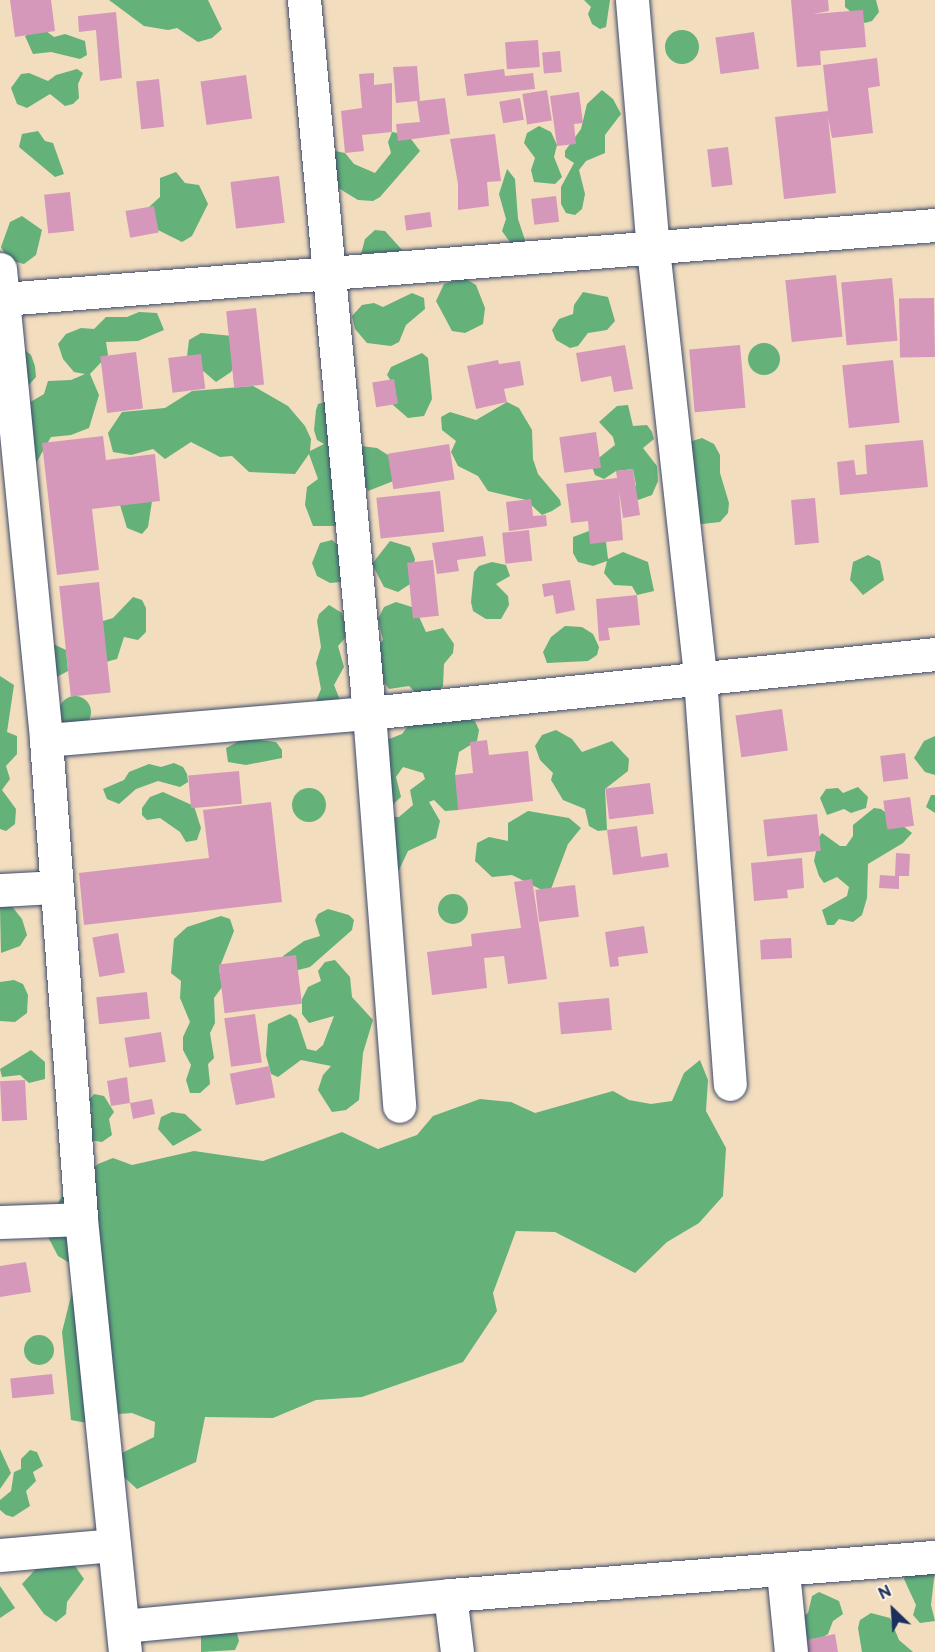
<!DOCTYPE html>
<html>
<head>
<meta charset="utf-8">
<style>
	body { margin:0 }
	#map { position:relative; width:935px; height:1652px; overflow:hidden; background:#f2ddbe; font-family:"Balsamiq Sans",sans-serif }
	div>[style] { position:absolute }
	.forest>* { inset:0; background:#64b17a }
	.round { border-radius:50% }
	.building>* { inset:0; background:#d598ba; transform-origin:0 0 }
	.roads { filter:drop-shadow(0 0 2px #3b496c) drop-shadow(0 0 2px #3b496c) }
	.minor>* { height:33px; margin:-16.5px; padding:0 16.5px; transform-origin:16.5px; border-radius:16.5px; background:#fff }
	span { translate:-50% -50%; white-space:nowrap; text-align:center; line-height:1.15; -webkit-text-stroke:4.5px #fcf5e5; paint-order:stroke }
	.north { position:absolute; left:863px; top:1580px; width:60px; height:60px; -webkit-text-stroke:4px #fcf5e5; paint-order:stroke; rotate:335deg; font-size:16px; font-weight:700; line-height:24px; text-align:center; color:#1b2f5e }
	.north::after { content:''; display:block; margin:auto; width:21px; height:27px; background:#1b2f5e; clip-path:polygon(50% 0,100% 100%,50% 72%,0 100%) }
</style>
</head>
<body>
<div id="map">
	<div class="forest">
		<div style="clip-path:polygon(109px 0,208px 0,222px 29px,212px 38px,198px 42px,177px 28px,168px 30px,144px 26px)"></div>
		<div style="clip-path:polygon(584px 0,610px 0,606px 27px,600px 29px,592px 24px,588px 14px,591px 7px)"></div>
		<div style="clip-path:polygon(845px 0,876px 0,879px 12px,872px 21px,865px 23px,845px 7px)"></div>
		<div style="clip-path:polygon(42px 28px,54px 37px,65px 34px,85px 41px,87px 55px,80px 59px,51px 52px,33px 54px,25px 36px)"></div>
		<div class="round" style="left:665px;top:30px;width:34px;height:34px"></div>
		<div style="clip-path:polygon(77px 69px,83px 73px,78px 84px,79px 98px,73px 104px,65px 106px,50px 94px,27px 108px,17px 104px,11px 88px,21px 74px,29px 73px,48px 81px,56px 75px)"></div>
		<div style="clip-path:polygon(602px 90px,613px 99px,621px 114px,605px 135px,605px 153px,586px 161px,579px 170px,585px 194px,582px 209px,575px 215px,566px 213px,561px 204px,561px 187px,574px 163px,565px 157px,565px 151px,581px 129px,587px 104px)"></div>
		<div style="clip-path:polygon(539px 126px,551px 132px,557px 145px,554px 157px,562px 177px,555px 184px,534px 182px,531px 170px,535px 158px,524px 143px,527px 133px)"></div>
		<div style="clip-path:polygon(38px 131px,45px 141px,53px 143px,64px 174px,55px 177px,19px 147px,22px 134px)"></div>
		<div style="clip-path:polygon(392px 132px,408px 135px,420px 151px,380px 197px,373px 201px,358px 200px,335px 186px,330px 150px,345px 153px,354px 164px,375px 173px,391px 153px,388px 142px)"></div>
		<div style="clip-path:polygon(507px 169px,515px 179px,518px 219px,525px 240px,521px 244px,512px 245px,502px 231px,506px 219px,499px 194px)"></div>
		<div style="clip-path:polygon(176px 172px,185px 183px,199px 185px,208px 204px,192px 236px,182px 242px,158px 230px,149px 207px,160px 197px,160px 178px)"></div>
		<div style="clip-path:polygon(22px 216px,42px 230px,36px 255px,24px 264px,8px 260px,1px 247px,10px 222px)"></div>
		<div style="clip-path:polygon(375px 230px,385px 231px,403px 251px,361px 254px,365px 239px)"></div>
		<div style="clip-path:polygon(464px 278px,476px 285px,485px 308px,483px 324px,465px 333px,452px 331px,436px 301px,444px 284px)"></div>
		<div style="clip-path:polygon(583px 292px,608px 297px,615px 321px,607px 330px,588px 333px,578px 346px,570px 348px,556px 340px,552px 330px,559px 319px,573px 314px,574px 305px)"></div>
		<div style="clip-path:polygon(412px 293px,424px 298px,425px 309px,406px 325px,399px 342px,391px 346px,367px 343px,355px 329px,352px 316px,362px 305px,374px 303px,383px 307px)"></div>
		<div style="clip-path:polygon(139px 312px,157px 313px,164px 330px,138px 341px,106px 342px,108px 355px,90px 374px,99px 395px,89px 428px,71px 435px,51px 437px,32px 470px,17px 410px,44px 394px,48px 381px,71px 380px,85px 374px,74px 372px,63px 359px,58px 344px,66px 334px,81px 328px,94px 329px,106px 317px,127px 317px)"></div>
		<div style="clip-path:polygon(201px 333px,233px 336px,241px 353px,231px 372px,216px 382px,187px 357px,189px 340px)"></div>
		<div class="round" style="left:748px;top:343px;width:32px;height:32px"></div>
		<div style="clip-path:polygon(18px 345px,31px 355px,35px 366px,36px 377px,27px 387px)"></div>
		<div style="clip-path:polygon(422px 353px,428px 358px,432px 399px,424px 416px,408px 418px,393px 405px,391px 394px,395px 387px,387px 375px,391px 367px)"></div>
		<div style="clip-path:polygon(253px 386px,288px 406px,305px 426px,311px 439px,310px 451px,324px 444px,317px 440px,314px 430px,316px 410px,318px 404px,329px 401px,341px 518px,335px 526px,313px 526px,305px 505px,307px 487px,318px 479px,309px 454px,295px 474px,249px 472px,232px 456px,220px 457px,191px 442px,165px 459px,153px 449px,131px 455px,113px 452px,108px 433px,122px 412px,165px 408px,192px 391px)"></div>
		<div style="clip-path:polygon(507px 402px,519px 408px,532px 430px,533px 459px,538px 474px,560px 500px,561px 505px,552px 511px,542px 515px,526px 500px,488px 491px,478px 476px,458px 466px,451px 452px,456px 441px,442px 430px,441px 417px,450px 412px,476px 420px)"></div>
		<div style="clip-path:polygon(628px 405px,633px 426px,647px 425px,652px 432px,654px 439px,643px 448px,657px 466px,658px 481px,652px 495px,638px 500px,632px 491px,636px 485px,633px 469px,616px 471px,604px 479px,595px 475px,591px 464px,615px 445px,613px 437px,599px 422px,617px 406px)"></div>
		<div style="clip-path:polygon(702px 438px,714px 444px,720px 455px,720px 473px,729px 503px,728px 513px,720px 522px,702px 524px,688px 517px,682px 453px,692px 441px)"></div>
		<div style="clip-path:polygon(361px 446px,377px 448px,388px 455px,400px 453px,401px 478px,368px 491px,363px 481px,365px 466px,356px 459px)"></div>
		<div style="clip-path:polygon(152px 501px,148px 527px,142px 534px,127px 528px,120px 505px)"></div>
		<div style="clip-path:polygon(589px 531px,606px 542px,608px 559px,623px 552px,648px 562px,654px 591px,637px 595px,632px 586px,614px 585px,604px 573px,607px 561px,593px 566px,578px 562px,573px 553px,573px 537px)"></div>
		<div style="clip-path:polygon(332px 540px,341px 548px,341px 582px,330px 583px,317px 576px,312px 563px,320px 543px)"></div>
		<div style="clip-path:polygon(390px 541px,410px 547px,415px 559px,410px 584px,398px 592px,384px 587px,372px 564px)"></div>
		<div style="clip-path:polygon(868px 555px,880px 561px,884px 580px,863px 595px,850px 580px,853px 562px)"></div>
		<div style="clip-path:polygon(492px 562px,506px 565px,510px 576px,496px 584px,508px 596px,509px 605px,501px 619px,486px 619px,473px 611px,471px 602px,474px 572px,479px 566px)"></div>
		<div style="clip-path:polygon(133px 597px,142px 600px,146px 608px,146px 632px,138px 640px,124px 637px,117px 659px,102px 663px,98px 633px,103px 621px,113px 618px)"></div>
		<div style="clip-path:polygon(396px 602px,415px 608px,426px 632px,443px 628px,454px 644px,453px 653px,444px 664px,443px 686px,436px 693px,420px 697px,409px 686px,389px 689px,380px 677px,377px 646px,383px 640px,378px 619px,384px 607px)"></div>
		<div style="clip-path:polygon(329px 605px,342px 613px,345px 622px,345px 638px,338px 646px,344px 667px,334px 685px,340px 700px,312px 711px,321px 689px,316px 663px,321px 647px,317px 621px,319px 614px)"></div>
		<div style="clip-path:polygon(565px 626px,582px 627px,593px 634px,599px 647px,597px 655px,588px 661px,547px 663px,543px 652px,551px 637px)"></div>
		<div style="clip-path:polygon(49px 642px,66px 650px,68px 671px,51px 680px)"></div>
		<div style="clip-path:polygon(0 676px,14px 685px,7px 732px,17px 736px,17px 754px,6px 766px,10px 779px,2px 790px,16px 809px,15px 824px,6px 831px,0 829px)"></div>
		<div class="round" style="left:59px;top:696px;width:32px;height:32px"></div>
		<div style="clip-path:polygon(457px 716px,475px 721px,479px 730px,477px 741px,459px 752px,455px 775px,462px 783px,458px 810px,445px 811px,434px 800px,429px 802px,440px 821px,436px 838px,408px 851px,397px 874px,384px 817px,399px 817px,413px 805px,410px 790px,425px 779px,423px 773px,403px 767px,396px 777px,401px 797px,388px 809px,366px 748px,402px 734px,415px 717px,441px 718px,447px 724px)"></div>
		<div style="clip-path:polygon(556px 730px,572px 739px,582px 752px,612px 741px,629px 759px,628px 771px,605px 789px,607px 830px,598px 831px,589px 826px,585px 809px,563px 800px,551px 780px,553px 773px,540px 760px,535px 746px,542px 735px)"></div>
		<div style="clip-path:polygon(935px 736px,935px 775px,925px 772px,914px 758px,924px 741px)"></div>
		<div style="clip-path:polygon(245px 738px,276px 742px,282px 750px,282px 758px,246px 765px,228px 762px,226px 748px)"></div>
		<div style="clip-path:polygon(174px 763px,183px 767px,187px 774px,188px 782px,180px 787px,158px 781px,136px 789px,119px 804px,107px 799px,103px 789px,124px 780px,129px 772px,149px 764px,161px 767px)"></div>
		<div style="clip-path:polygon(858px 787px,868px 797px,866px 808px,851px 813px,844px 809px,827px 815px,820px 798px,826px 789px,838px 788px,843px 793px)"></div>
		<div class="round" style="left:292px;top:788px;width:34px;height:34px"></div>
		<div style="clip-path:polygon(163px 792px,194px 806px,201px 828px,197px 840px,186px 842px,180px 832px,160px 818px,147px 820px,142px 815px,142px 808px,150px 797px)"></div>
		<div style="clip-path:polygon(931px 795px,935px 795px,935px 813px,926px 807px)"></div>
		<div style="clip-path:polygon(874px 808px,881px 809px,912px 833px,903px 843px,868px 864px,867px 898px,862px 915px,853px 922px,839px 919px,834px 925px,827px 925px,822px 910px,847px 896px,849px 887px,837px 877px,824px 883px,819px 876px,814px 861px,819px 837px,822px 833px,840px 846px,846px 846px,853px 836px,853px 825px)"></div>
		<div style="clip-path:polygon(528px 811px,569px 818px,581px 828px,568px 844px,551px 889px,542px 890px,512px 875px,492px 877px,475px 861px,477px 843px,489px 837px,508px 841px,508px 823px)"></div>
		<div class="round" style="left:438px;top:894px;width:30px;height:30px"></div>
		<div style="clip-path:polygon(10px 904px,22px 919px,27px 935px,20px 946px,1px 953px,0 907px)"></div>
		<div style="clip-path:polygon(328px 909px,349px 915px,354px 920px,352px 930px,310px 967px,298px 970px,289px 967px,283px 956px,304px 941px,320px 936px,315px 920px,318px 914px)"></div>
		<div style="clip-path:polygon(221px 916px,230px 919px,234px 931px,219px 969px,222px 987px,214px 998px,215px 1023px,210px 1033px,214px 1058px,208px 1064px,210px 1084px,200px 1093px,190px 1093px,186px 1080px,191px 1065px,183px 1050px,183px 1037px,190px 1022px,180px 998px,181px 981px,171px 973px,174px 939px,187px 927px)"></div>
		<div style="clip-path:polygon(335px 960px,350px 977px,352px 997px,373px 1020px,363px 1053px,359px 1100px,346px 1110px,332px 1112px,318px 1090px,323px 1075px,331px 1066px,301px 1060px,278px 1077px,271px 1074px,266px 1055px,268px 1024px,290px 1014px,297px 1019px,307px 1049px,316px 1051px,323px 1045px,334px 1016px,309px 1023px,302px 1014px,302px 999px,308px 987px,321px 981px,318px 971px,325px 962px)"></div>
		<div style="clip-path:polygon(14px 980px,23px 984px,28px 995px,27px 1013px,15px 1022px,0 1021px,0 982px)"></div>
		<div style="clip-path:polygon(31px 1050px,45px 1062px,45px 1079px,29px 1083px,20px 1075px,2px 1077px,0 1069px)"></div>
		<div style="clip-path:polygon(700px 1060px,708px 1080px,706px 1111px,726px 1148px,723px 1196px,699px 1223px,667px 1242px,635px 1273px,555px 1232px,516px 1231px,493px 1293px,497px 1311px,463px 1362px,362px 1397px,316px 1400px,273px 1418px,205px 1417px,196px 1462px,137px 1489px,113px 1467px,122px 1453px,154px 1437px,155px 1422px,132px 1413px,119px 1414px,98px 1425px,71px 1420px,62px 1332px,78px 1268px,58px 1256px,47px 1235px,52px 1215px,66px 1188px,98px 1164px,113px 1158px,132px 1165px,194px 1151px,263px 1161px,342px 1132px,378px 1149px,417px 1135px,433px 1116px,480px 1099px,511px 1102px,535px 1113px,613px 1091px,629px 1100px,651px 1104px,672px 1101px,684px 1073px)"></div>
		<div style="clip-path:polygon(94px 1094px,104px 1096px,114px 1112px,109px 1119px,112px 1135px,102px 1142px,90px 1140px,86px 1118px,92px 1111px,89px 1100px)"></div>
		<div style="clip-path:polygon(172px 1112px,185px 1114px,202px 1130px,173px 1146px,158px 1129px,161px 1117px)"></div>
		<div class="round" style="left:24px;top:1335px;width:30px;height:30px"></div>
		<div style="clip-path:polygon(0 1449px,11px 1473px,0 1489px)"></div>
		<div style="clip-path:polygon(30px 1450px,37px 1452px,43px 1466px,33px 1472px,36px 1481px,26px 1491px,30px 1506px,13px 1517px,6px 1515px,0 1510px,0 1500px,11px 1491px,14px 1472px,21px 1469px,21px 1459px)"></div>
		<div style="clip-path:polygon(44px 1560px,73px 1563px,84px 1579px,67px 1602px,66px 1614px,56px 1622px,44px 1614px,22px 1584px)"></div>
		<div style="clip-path:polygon(908px 1568px,935px 1570px,931px 1605px,935px 1621px,920px 1623px,913px 1615px,916px 1605px,904px 1579px)"></div>
		<div style="clip-path:polygon(0 1586px,15px 1608px,0 1618px)"></div>
		<div style="clip-path:polygon(819px 1592px,839px 1601px,843px 1614px,833px 1621px,828px 1634px,803px 1649px,800px 1618px,808px 1613px,812px 1596px)"></div>
		<div style="clip-path:polygon(871px 1613px,890px 1618px,899px 1640px,913px 1652px,862px 1652px,858px 1628px,860px 1620px)"></div>
		<div style="clip-path:polygon(219px 1627px,232px 1627px,237px 1633px,239px 1641px,235px 1650px,201px 1652px,201px 1636px)"></div>
	</div>
	<div class="building">
		<div style="clip-path:polygon(10px 0,51px 0,55px 31px,15px 37px)"></div>
		<div style="clip-path:polygon(791px 0,828px 0,829px 11px,813px 14px,863px 10px,866px 47px,820px 51px,821px 65px,797px 67px)"></div>
		<div style="clip-path:polygon(116px 12px,122px 78px,100px 81px,96px 30px,79px 32px,78px 16px)"></div>
		<div style="left:754px;top:32px;width:37px;height:39px;rotate:82deg"></div>
		<div style="left:538px;top:40px;width:27px;height:33px;rotate:86deg"></div>
		<div style="left:560px;top:51px;width:21px;height:18px;rotate:85deg"></div>
		<div style="clip-path:polygon(877px 58px,880px 86px,868px 88px,873px 133px,832px 138px,828px 117px,836px 193px,784px 199px,775px 117px,828px 111px,823px 65px)"></div>
		<div style="clip-path:polygon(417px 66px,420px 101px,445px 98px,450px 134px,398px 141px,396px 124px,420px 122px,417px 101px,396px 103px,393px 67px)"></div>
		<div style="clip-path:polygon(504px 69px,505px 76px,533px 73px,535px 89px,467px 96px,464px 74px)"></div>
		<div style="clip-path:polygon(374px 73px,374px 85px,392px 83px,392px 132px,362px 135px,364px 151px,345px 153px,341px 111px,362px 108px,359px 74px)"></div>
		<div style="left:246px;top:75px;width:44px;height:46px;rotate:82deg"></div>
		<div style="left:159px;top:79px;width:48px;height:23px;rotate:84deg"></div>
		<div style="left:547px;top:90px;width:31px;height:25px;rotate:81deg"></div>
		<div style="clip-path:polygon(579px 92px,583px 123px,574px 124px,576px 144px,557px 146px,550px 96px)"></div>
		<div style="left:520px;top:98px;width:22px;height:21px;rotate:80deg"></div>
		<div style="clip-path:polygon(495px 134px,501px 181px,487px 182px,489px 206px,458px 210px,458px 184px,450px 139px)"></div>
		<div style="left:728px;top:147px;width:38px;height:21px;rotate:83deg"></div>
		<div style="left:279px;top:176px;width:47px;height:49px;rotate:83deg"></div>
		<div style="left:70px;top:192px;width:39px;height:26px;rotate:84deg"></div>
		<div style="left:556px;top:196px;width:26px;height:25px;rotate:83deg"></div>
		<div style="left:154px;top:206px;width:27px;height:29px;rotate:80deg"></div>
		<div style="left:430px;top:212px;width:15px;height:26px;rotate:82deg"></div>
		<div style="left:836px;top:275px;width:62px;height:51px;rotate:84deg"></div>
		<div style="left:892px;top:278px;width:63px;height:51px;rotate:85deg"></div>
		<div style="left:934px;top:298px;width:59px;height:35px;rotate:89deg"></div>
		<div style="left:256px;top:308px;width:77px;height:30px;rotate:84deg"></div>
		<div style="clip-path:polygon(625px 345px,633px 389px,614px 392px,611px 376px,581px 382px,576px 353px)"></div>
		<div style="left:740px;top:345px;width:63px;height:51px;rotate:85deg"></div>
		<div style="left:136px;top:352px;width:57px;height:36px;rotate:83deg"></div>
		<div style="left:201px;top:354px;width:35px;height:33px;rotate:83deg"></div>
		<div style="clip-path:polygon(498px 360px,499px 364px,520px 361px,524px 385px,504px 389px,507px 402px,476px 409px,467px 366px)"></div>
		<div style="left:893px;top:360px;width:63px;height:51px;rotate:84deg"></div>
		<div style="left:394px;top:379px;width:25px;height:22px;rotate:81deg"></div>
		<div style="left:596px;top:432px;width:36px;height:37px;rotate:82deg"></div>
		<div style="clip-path:polygon(103px 436px,106px 460px,155px 454px,160px 501px,92px 509px,99px 570px,57px 575px,42px 443px)"></div>
		<div style="clip-path:polygon(923px 440px,928px 487px,840px 495px,837px 462px,854px 460px,856px 475px,867px 474px,865px 445px)"></div>
		<div style="left:449px;top:444px;width:36px;height:62px;rotate:81deg"></div>
		<div style="clip-path:polygon(633px 469px,640px 515px,623px 518px,619px 491px,623px 540px,590px 544px,588px 521px,571px 523px,566px 484px,617px 478px,616px 471px)"></div>
		<div style="left:440px;top:491px;width:41px;height:64px;rotate:84deg"></div>
		<div style="left:815px;top:498px;width:45px;height:24px;rotate:85deg"></div>
		<div style="clip-path:polygon(531px 499px,533px 516px,546px 515px,547px 526px,509px 531px,506px 502px)"></div>
		<div style="left:529px;top:530px;width:31px;height:27px;rotate:84deg"></div>
		<div style="clip-path:polygon(483px 536px,486px 556px,457px 560px,459px 571px,437px 574px,432px 543px)"></div>
		<div style="left:433px;top:560px;width:56px;height:26px;rotate:84deg"></div>
		<div style="clip-path:polygon(570px 580px,575px 610px,556px 614px,553px 595px,544px 597px,542px 584px)"></div>
		<div style="left:99px;top:582px;width:111px;height:40px;rotate:84deg"></div>
		<div style="clip-path:polygon(637px 595px,640px 625px,608px 628px,610px 640px,599px 641px,596px 599px)"></div>
		<div style="left:782px;top:709px;width:42px;height:47px;rotate:82deg"></div>
		<div style="clip-path:polygon(487px 740px,489px 755px,528px 751px,533px 801px,458px 810px,455px 775px,473px 773px,470px 742px)"></div>
		<div style="left:905px;top:753px;width:26px;height:25px;rotate:83deg"></div>
		<div style="left:239px;top:771px;width:33px;height:51px;rotate:85deg"></div>
		<div style="left:650px;top:783px;width:31px;height:45px;rotate:83deg"></div>
		<div style="left:910px;top:797px;width:29px;height:27px;rotate:82deg"></div>
		<div style="clip-path:polygon(271px 802px,282px 902px,84px 925px,79px 873px,209px 858px,203px 810px)"></div>
		<div style="left:817px;top:814px;width:37px;height:54px;rotate:84deg"></div>
		<div style="clip-path:polygon(637px 826px,641px 857px,667px 853px,669px 867px,613px 875px,607px 830px)"></div>
		<div style="clip-path:polygon(896px 853px,910px 854px,909px 876px,899px 876px,899px 889px,879px 888px,880px 875px,895px 876px)"></div>
		<div style="clip-path:polygon(802px 858px,804px 888px,787px 890px,788px 898px,754px 901px,751px 863px)"></div>
		<div style="clip-path:polygon(532px 879px,547px 979px,508px 984px,504px 956px,484px 958px,487px 988px,432px 995px,427px 952px,472px 946px,471px 934px,521px 928px,514px 882px)"></div>
		<div style="left:575px;top:885px;width:32px;height:40px;rotate:83deg"></div>
		<div style="clip-path:polygon(644px 926px,648px 953px,618px 957px,619px 966px,610px 967px,605px 932px)"></div>
		<div style="left:118px;top:933px;width:40px;height:26px;rotate:80deg"></div>
		<div style="left:791px;top:938px;width:20px;height:31px;rotate:87deg"></div>
		<div style="left:296px;top:955px;width:49px;height:78px;rotate:83deg"></div>
		<div style="left:147px;top:992px;width:27px;height:51px;rotate:84deg"></div>
		<div style="left:609px;top:998px;width:32px;height:51px;rotate:85deg"></div>
		<div style="left:255px;top:1014px;width:49px;height:31px;rotate:82deg"></div>
		<div style="left:161px;top:1032px;width:30px;height:37px;rotate:81deg"></div>
		<div style="left:269px;top:1066px;width:32px;height:40px;rotate:79deg"></div>
		<div style="clip-path:polygon(127px 1077px,130px 1103px,152px 1099px,155px 1114px,133px 1119px,130px 1103px,111px 1106px,107px 1081px)"></div>
		<div style="left:25px;top:1080px;width:40px;height:25px;rotate:87deg"></div>
		<div style="clip-path:polygon(26px 1262px,31px 1292px,0 1297px,0 1266px)"></div>
		<div style="left:52px;top:1374px;width:20px;height:42px;rotate:84deg"></div>
		<div style="clip-path:polygon(835px 1634px,838px 1652px,803px 1652px,801px 1641px)"></div>
	</div>
	<div class="roads">
		<div class="minor">
			<div style="left:304px;top:0;width:716px;rotate:84.79deg"></div>
			<div style="left:369px;top:713px;width:394px;rotate:85.6deg"></div>
			<div style="left:632px;top:0;width:250px;rotate:85.2deg"></div>
			<div style="left:653px;top:249px;width:432px;rotate:83.7deg"></div>
			<div style="left:700px;top:678px;width:407px;rotate:85.8deg"></div>
			<div style="left:0;top:269px;width:473px;rotate:84.4deg"></div>
			<div style="left:46px;top:740px;width:480px;rotate:85.8deg"></div>
			<div style="left:81px;top:1219px;width:435px;rotate:84.2deg"></div>
			<div style="left:3px;top:299px;width:935px;rotate:-4.54deg"></div>
			<div style="left:46px;top:740px;width:324px;rotate:-4.8deg"></div>
			<div style="left:369px;top:713px;width:569px;rotate:-5.95deg"></div>
			<div style="left:0;top:890px;width:55px;rotate:-3.1deg"></div>
			<div style="left:0;top:1222px;width:81px;rotate:-2.1deg"></div>
			<div style="left:0;top:1555px;width:114px;rotate:-5deg"></div>
			<div style="left:783px;top:1572px;width:80px;rotate:84.3deg"></div>
			<div style="left:450px;top:1595px;width:57px;rotate:83deg"></div>
			<div style="left:123px;top:1626px;width:328px;rotate:-5.4deg"></div>
			<div style="left:450px;top:1595px;width:486px;rotate:-4.5deg"></div>
		</div>
	</div>
	<div class="north">N</div>
</div>
</body>
</html>
